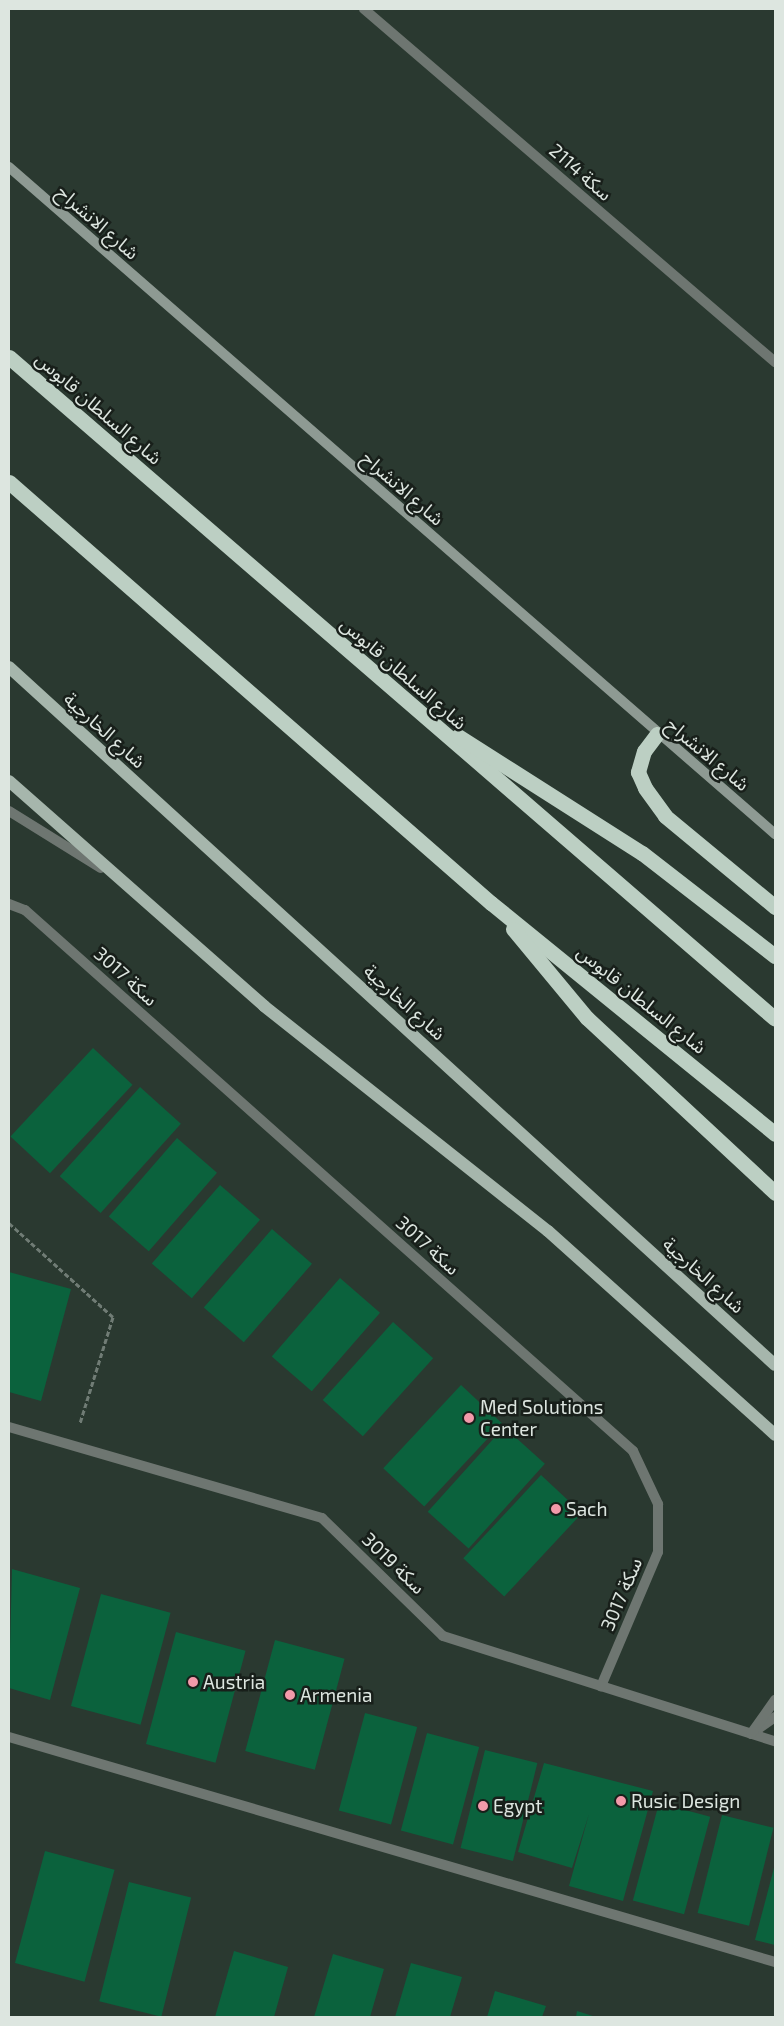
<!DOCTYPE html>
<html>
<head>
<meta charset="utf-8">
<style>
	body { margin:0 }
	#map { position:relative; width:784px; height:2026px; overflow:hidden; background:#2a3930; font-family:"Exo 2","Noto Sans Arabic",sans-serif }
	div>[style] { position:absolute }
	.building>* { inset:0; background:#0b623d; transform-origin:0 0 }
	.path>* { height:3px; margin-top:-1.5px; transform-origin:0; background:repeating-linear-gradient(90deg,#707c75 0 5px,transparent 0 7.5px) }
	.lane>* { height:10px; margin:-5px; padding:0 5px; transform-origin:5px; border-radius:5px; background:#6e7671 }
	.street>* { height:10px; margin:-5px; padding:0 5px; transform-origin:5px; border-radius:5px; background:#6e7671 }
	.secondary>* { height:10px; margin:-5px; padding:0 5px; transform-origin:5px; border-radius:5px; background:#8e9a93 }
	.primary>* { height:12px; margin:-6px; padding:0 6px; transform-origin:6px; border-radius:6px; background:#a6b6ac }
	.highway>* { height:15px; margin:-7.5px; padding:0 7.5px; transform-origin:7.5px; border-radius:7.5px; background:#bccfc3 }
	.dots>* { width:14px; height:14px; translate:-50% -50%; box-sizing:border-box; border:2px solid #181f1a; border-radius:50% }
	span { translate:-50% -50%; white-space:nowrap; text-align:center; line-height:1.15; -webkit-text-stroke:5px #181f1a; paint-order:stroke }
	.street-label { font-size:19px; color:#dde6e0 }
	.poi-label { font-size:19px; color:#dde6e0 }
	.left { translate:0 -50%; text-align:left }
	.frame { position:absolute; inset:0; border:10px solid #dde6e0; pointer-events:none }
</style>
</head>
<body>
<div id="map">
	<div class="building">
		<div style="left:93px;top:1048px;width:54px;height:121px;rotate:43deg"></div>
		<div style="left:140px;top:1087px;width:55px;height:120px;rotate:42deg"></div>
		<div style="left:177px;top:1138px;width:53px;height:104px;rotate:41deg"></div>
		<div style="left:220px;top:1185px;width:53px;height:104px;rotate:41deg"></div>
		<div style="left:272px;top:1229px;width:53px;height:104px;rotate:41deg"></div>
		<div style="clip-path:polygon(9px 1272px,71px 1289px,41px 1401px,9px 1392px)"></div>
		<div style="left:340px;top:1278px;width:53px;height:104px;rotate:41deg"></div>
		<div style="left:393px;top:1322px;width:54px;height:105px;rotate:42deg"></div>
		<div style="left:461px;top:1385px;width:56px;height:114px;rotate:43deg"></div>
		<div style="left:504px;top:1427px;width:55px;height:114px;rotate:42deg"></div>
		<div style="left:541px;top:1475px;width:56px;height:114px;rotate:43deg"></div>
		<div style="clip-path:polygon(12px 1569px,80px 1588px,50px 1700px,9px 1688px)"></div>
		<div style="left:101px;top:1594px;width:72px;height:116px;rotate:15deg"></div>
		<div style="left:176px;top:1632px;width:72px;height:116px;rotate:15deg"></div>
		<div style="left:275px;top:1640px;width:72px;height:115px;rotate:15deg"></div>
		<div style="left:365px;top:1713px;width:54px;height:101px;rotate:15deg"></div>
		<div style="left:427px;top:1733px;width:54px;height:101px;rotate:15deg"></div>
		<div style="left:485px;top:1750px;width:54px;height:101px;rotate:14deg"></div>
		<div style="clip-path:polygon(544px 1763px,653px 1791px,623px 1901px,569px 1886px,589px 1814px,572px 1868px,518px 1852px)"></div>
		<div style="left:659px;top:1803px;width:53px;height:101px;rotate:15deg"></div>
		<div style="left:722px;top:1815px;width:53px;height:101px;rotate:14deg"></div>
		<div style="left:45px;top:1851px;width:72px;height:116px;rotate:15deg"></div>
		<div style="clip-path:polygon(775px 1864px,775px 1945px,755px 1940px)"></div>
		<div style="left:129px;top:1882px;width:64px;height:123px;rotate:14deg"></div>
		<div style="clip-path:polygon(234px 1951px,288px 1967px,274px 2017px,215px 2017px)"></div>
		<div style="clip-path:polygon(333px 1954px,384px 1969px,370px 2017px,314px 2017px)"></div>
		<div style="clip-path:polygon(411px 1963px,462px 1977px,450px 2017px,395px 2017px)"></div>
		<div style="clip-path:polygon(495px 1991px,546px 2006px,542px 2017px,487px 2017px)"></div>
		<div style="clip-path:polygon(577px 2011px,596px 2017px,576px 2017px)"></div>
	</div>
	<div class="path">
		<div style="left:9px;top:1223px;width:140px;rotate:42.1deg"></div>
		<div style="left:113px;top:1317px;width:111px;rotate:107.3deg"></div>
	</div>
	<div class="lane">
		<div style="left:9px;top:1737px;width:798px;rotate:16.37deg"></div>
	</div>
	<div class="street">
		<div style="left:364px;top:9px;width:542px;rotate:40.66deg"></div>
		<div style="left:9px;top:811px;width:108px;rotate:31.8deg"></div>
		<div style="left:9px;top:904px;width:17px;rotate:21deg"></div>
		<div style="left:25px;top:910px;width:814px;rotate:41.66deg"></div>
		<div style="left:633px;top:1451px;width:59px;rotate:64.7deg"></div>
		<div style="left:658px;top:1504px;width:48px;rotate:90deg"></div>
		<div style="left:658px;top:1552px;width:146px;rotate:113deg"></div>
		<div style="left:9px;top:1427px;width:326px;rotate:16.2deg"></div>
		<div style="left:322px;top:1518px;width:169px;rotate:44.3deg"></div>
		<div style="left:443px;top:1636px;width:348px;rotate:17.6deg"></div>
		<div style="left:758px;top:1729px;width:21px;rotate:-35deg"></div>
		<div style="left:751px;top:1734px;width:42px;rotate:-54.8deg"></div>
	</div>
	<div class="secondary">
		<div style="left:9px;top:167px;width:1016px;rotate:41.05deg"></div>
	</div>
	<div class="primary">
		<div style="left:9px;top:667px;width:1036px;rotate:42.34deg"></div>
		<div style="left:9px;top:781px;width:340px;rotate:41.4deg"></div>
		<div style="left:264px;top:1006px;width:362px;rotate:38.4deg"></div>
		<div style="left:548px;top:1231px;width:305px;rotate:41.9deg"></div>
	</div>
	<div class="highway">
		<div style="left:9px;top:357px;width:1012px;rotate:40.83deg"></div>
		<div style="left:9px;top:482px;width:640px;rotate:41.14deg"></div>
		<div style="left:491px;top:903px;width:366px;rotate:39.1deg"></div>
		<div style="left:657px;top:734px;width:21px;rotate:127deg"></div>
		<div style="left:644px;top:751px;width:22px;rotate:106deg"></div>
		<div style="left:638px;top:772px;width:17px;rotate:66deg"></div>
		<div style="left:645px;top:788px;width:34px;rotate:54deg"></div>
		<div style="left:665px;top:816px;width:143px;rotate:39.6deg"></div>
		<div style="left:458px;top:736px;width:218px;rotate:32.5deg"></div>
		<div style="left:642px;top:853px;width:168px;rotate:37.8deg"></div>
		<div style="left:513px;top:929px;width:116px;rotate:50.3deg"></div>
		<div style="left:587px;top:1018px;width:257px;rotate:42.9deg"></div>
	</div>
	<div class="dots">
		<div style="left:469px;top:1418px;background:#f39aaa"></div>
		<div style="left:556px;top:1509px;background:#f39aaa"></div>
		<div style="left:193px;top:1682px;background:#f39aaa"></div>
		<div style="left:290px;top:1695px;background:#f39aaa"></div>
		<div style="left:621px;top:1801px;background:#f39aaa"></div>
		<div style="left:483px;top:1806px;background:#f39aaa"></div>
	</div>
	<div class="street-label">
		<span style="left:581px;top:172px;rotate:41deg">سكة 2114</span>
		<span style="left:98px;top:222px;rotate:41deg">شارع الانشراح</span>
		<span style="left:99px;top:408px;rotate:41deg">شارع السلطان قابوس</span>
		<span style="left:403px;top:488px;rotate:41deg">شارع الانشراح</span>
		<span style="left:404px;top:673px;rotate:41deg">شارع السلطان قابوس</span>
		<span style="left:105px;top:730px;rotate:42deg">شارع الخارجية</span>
		<span style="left:708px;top:754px;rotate:40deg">شارع الانشراح</span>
		<span style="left:126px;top:976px;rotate:42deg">سكة 3017</span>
		<span style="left:642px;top:999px;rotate:39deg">شارع السلطان قابوس</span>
		<span style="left:405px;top:1002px;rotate:42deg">شارع الخارجية</span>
		<span style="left:428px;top:1245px;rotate:42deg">سكة 3017</span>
		<span style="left:704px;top:1275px;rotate:42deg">شارع الخارجية</span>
		<span style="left:394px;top:1563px;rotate:44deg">سكة 3019</span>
		<span style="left:621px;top:1594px;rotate:-67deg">سكة 3017</span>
	</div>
	<div class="poi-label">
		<span class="left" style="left:480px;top:1418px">Med Solutions<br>Center</span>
		<span class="left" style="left:566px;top:1509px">Sach</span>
		<span class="left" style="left:203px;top:1682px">Austria</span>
		<span class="left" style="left:300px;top:1695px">Armenia</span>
		<span class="left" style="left:631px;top:1801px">Rusic Design</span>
		<span class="left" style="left:493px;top:1806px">Egypt</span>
	</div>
	<div class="frame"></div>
</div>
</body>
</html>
